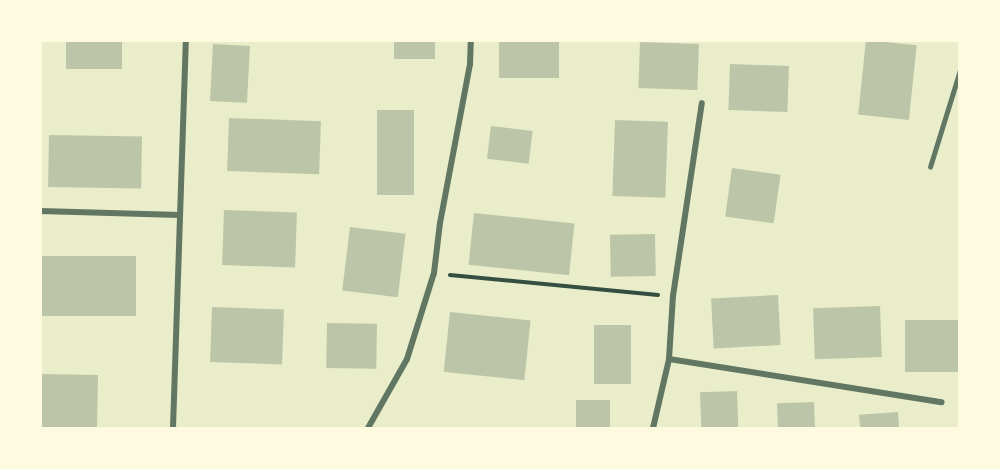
<!DOCTYPE html>
<html>
<head>
<meta charset="utf-8">
<style>
	body { margin:0 }
	#map { position:relative; width:1000px; height:469px; overflow:hidden; background:#e9edc9; font-family:Poppins,sans-serif }
	div>[style] { position:absolute }
	.building>* { inset:0; background:#bcc5a7; transform-origin:0 0 }
	.path>* { height:4px; margin:-2px; padding:0 2px; transform-origin:2px; border-radius:2px; background:#344e41 }
	.service>* { height:4.5px; margin:-2.25px; padding:0 2.25px; transform-origin:2.25px; border-radius:2.25px; background:#617663 }
	.minor>* { height:6px; margin:-3px; padding:0 3px; transform-origin:3px; border-radius:3px; background:#617663 }
	span { translate:-50% -50%; white-space:nowrap; text-align:center; line-height:1.15; -webkit-text-stroke:4.5px #fefae0; paint-order:stroke }
	.frame { position:absolute; inset:0; border:42px solid #fefae0; pointer-events:none }
</style>
</head>
<body>
<div id="map">
	<div class="building">
		<div style="left:66px;top:40px;width:56px;height:29px"></div>
		<div style="left:394px;top:40px;width:41px;height:19px"></div>
		<div style="left:499px;top:40px;width:60px;height:38px"></div>
		<div style="left:866px;top:40px;width:51px;height:75px;rotate:6deg"></div>
		<div style="left:640px;top:42px;width:59px;height:46px;rotate:2deg"></div>
		<div style="left:213px;top:44px;width:37px;height:57px;rotate:3deg"></div>
		<div style="left:730px;top:64px;width:59px;height:46px;rotate:2deg"></div>
		<div style="left:377px;top:110px;width:37px;height:85px"></div>
		<div style="left:229px;top:118px;width:92px;height:53px;rotate:2deg"></div>
		<div style="left:615px;top:120px;width:53px;height:76px;rotate:2deg"></div>
		<div style="left:491px;top:126px;width:42px;height:33px;rotate:7deg"></div>
		<div style="left:49px;top:135px;width:93px;height:52px;rotate:1deg"></div>
		<div style="left:732px;top:168px;width:49px;height:49px;rotate:8deg"></div>
		<div style="left:224px;top:210px;width:73px;height:55px;rotate:2deg"></div>
		<div style="left:474px;top:213px;width:101px;height:52px;rotate:6deg"></div>
		<div style="left:350px;top:227px;width:56px;height:64px;rotate:7deg"></div>
		<div style="left:655px;top:234px;width:42px;height:45px;rotate:89deg"></div>
		<div style="left:136px;top:256px;width:60px;height:96px;rotate:90deg"></div>
		<div style="left:778px;top:295px;width:50px;height:67px;rotate:87deg"></div>
		<div style="left:880px;top:306px;width:51px;height:67px;rotate:88deg"></div>
		<div style="left:212px;top:307px;width:72px;height:55px;rotate:2deg"></div>
		<div style="left:450px;top:312px;width:81px;height:60px;rotate:6deg"></div>
		<div style="left:960px;top:320px;width:52px;height:55px;rotate:90deg"></div>
		<div style="left:327px;top:323px;width:50px;height:45px;rotate:1deg"></div>
		<div style="left:594px;top:325px;width:37px;height:59px"></div>
		<div style="left:40px;top:374px;width:58px;height:54px;rotate:1deg"></div>
		<div style="left:737px;top:391px;width:37px;height:37px;rotate:88deg"></div>
		<div style="left:576px;top:400px;width:34px;height:28px"></div>
		<div style="left:814px;top:402px;width:26px;height:37px;rotate:88deg"></div>
		<div style="left:898px;top:412px;width:16px;height:39px;rotate:86deg"></div>
	</div>
	<div class="path">
		<div style="left:450px;top:275px;width:209px;rotate:5.5deg"></div>
	</div>
	<div class="service">
		<div style="left:930px;top:167px;width:102px;rotate:-72.8deg"></div>
	</div>
	<div class="minor">
		<div style="left:40px;top:211px;width:140px;rotate:1.6deg"></div>
		<div style="left:669px;top:359px;width:276px;rotate:9deg"></div>
		<div style="left:173px;top:428px;width:388px;rotate:-88.1deg"></div>
		<div style="left:368px;top:428px;width:79px;rotate:-60.5deg"></div>
		<div style="left:407px;top:359px;width:90px;rotate:-72.6deg"></div>
		<div style="left:434px;top:273px;width:50px;rotate:-83.2deg"></div>
		<div style="left:440px;top:223px;width:162px;rotate:-79.3deg"></div>
		<div style="left:470px;top:64px;width:24px;rotate:-88deg"></div>
		<div style="left:653px;top:428px;width:71px;rotate:-76.9deg"></div>
		<div style="left:669px;top:359px;width:63px;rotate:-86.4deg"></div>
		<div style="left:673px;top:296px;width:195px;rotate:-81.5deg"></div>
	</div>
	<div class="frame"></div>
</div>
</body>
</html>
